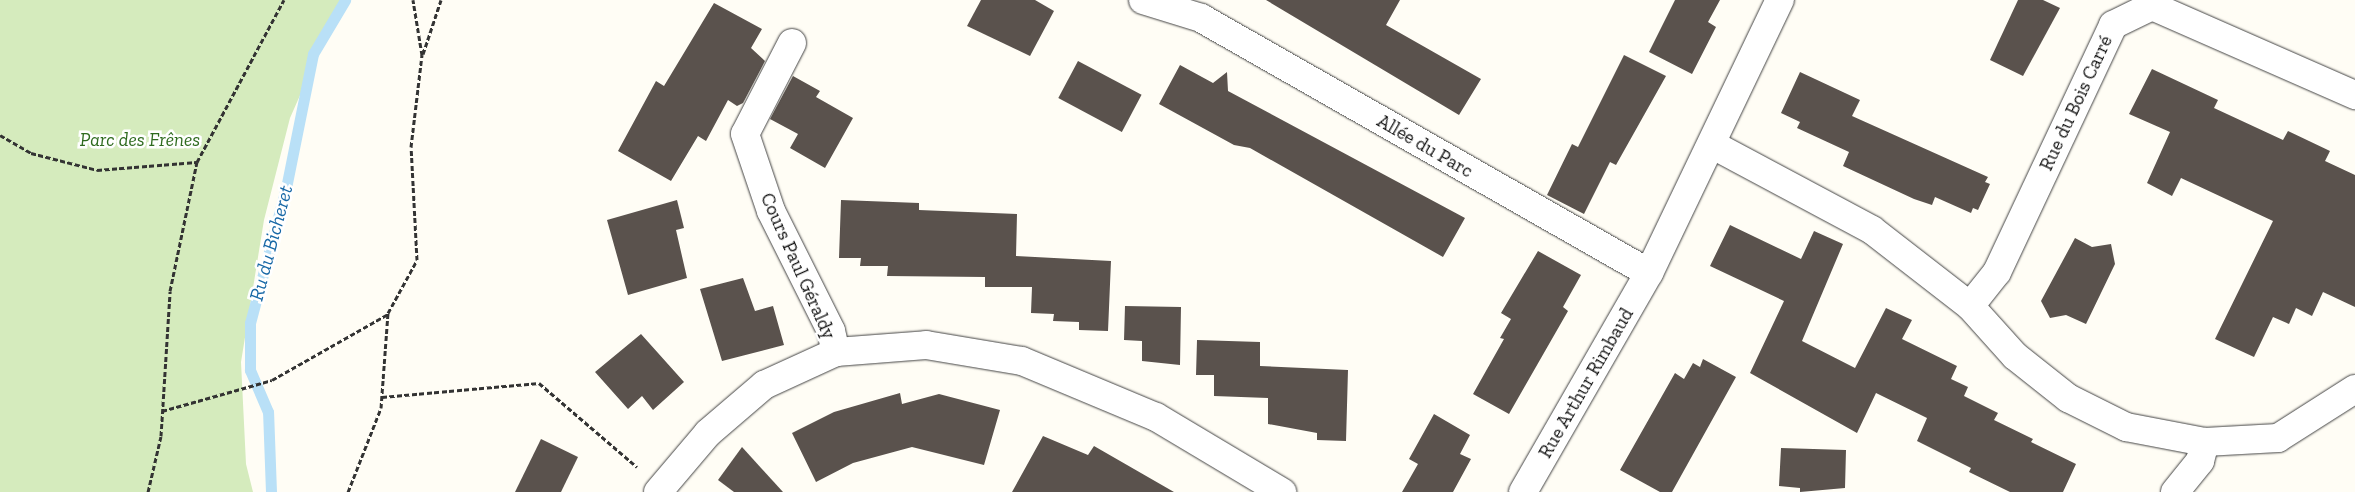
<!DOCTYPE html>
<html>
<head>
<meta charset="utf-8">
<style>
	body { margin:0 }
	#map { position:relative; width:2355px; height:492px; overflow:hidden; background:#fffdf5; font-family:"Zilla Slab",serif }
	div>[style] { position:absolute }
	.green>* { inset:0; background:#d5ebbd }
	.stream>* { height:11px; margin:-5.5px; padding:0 5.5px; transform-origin:5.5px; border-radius:5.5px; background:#b9e0f7 }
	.building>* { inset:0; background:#5a524d; transform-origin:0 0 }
	.path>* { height:3px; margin-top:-1.5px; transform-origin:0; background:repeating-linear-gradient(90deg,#333 0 5px,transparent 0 7.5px) }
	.roads { filter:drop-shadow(0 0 1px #444) drop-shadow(0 0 1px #444) }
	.minor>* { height:28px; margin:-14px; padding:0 14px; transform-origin:14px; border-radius:14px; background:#fff }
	span { translate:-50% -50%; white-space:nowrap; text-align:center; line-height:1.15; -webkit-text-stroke:5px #fff; paint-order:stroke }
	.street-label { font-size:19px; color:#111 }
	.park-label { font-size:19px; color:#2f6b1f; font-style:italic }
	.water-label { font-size:20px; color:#1768a6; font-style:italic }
</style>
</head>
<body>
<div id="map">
	<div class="green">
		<div style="clip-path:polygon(0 0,342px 0,290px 118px,264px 220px,241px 362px,246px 464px,253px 492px,0 492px)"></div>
	</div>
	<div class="stream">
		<div style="left:271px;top:492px;width:80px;rotate:-92.1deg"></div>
		<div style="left:268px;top:412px;width:46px;rotate:-113.2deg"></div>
		<div style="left:250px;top:370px;width:47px;rotate:-90deg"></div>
		<div style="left:250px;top:323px;width:140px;rotate:-75.1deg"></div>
		<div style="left:286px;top:188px;width:137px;rotate:-78.6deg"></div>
		<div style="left:313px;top:54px;width:63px;rotate:-59.3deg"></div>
	</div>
	<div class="building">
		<div style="clip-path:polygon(981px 0,1035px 0,1054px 11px,1030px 56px,967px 26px)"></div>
		<div style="clip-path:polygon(1266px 0,1400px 0,1386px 25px,1481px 79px,1459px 115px)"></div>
		<div style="clip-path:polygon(1675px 0,1720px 0,1708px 22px,1716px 27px,1692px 74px,1649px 52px)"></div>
		<div style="clip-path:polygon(2018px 0,2043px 0,2060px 8px,2023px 76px,1990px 60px)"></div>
		<div style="clip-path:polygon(714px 3px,762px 29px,751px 48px,765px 61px,743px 103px,737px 106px,728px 100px,706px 141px,698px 136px,671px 181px,618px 151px,656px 81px,664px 86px)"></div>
		<div style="clip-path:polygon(1624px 55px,1666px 76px,1616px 165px,1610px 162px,1584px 214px,1547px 195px,1572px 144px,1578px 147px)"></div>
		<div style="left:1078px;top:61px;width:72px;height:42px;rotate:28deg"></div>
		<div style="clip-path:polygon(1180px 65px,1213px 83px,1227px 72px,1228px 91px,1465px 218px,1443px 257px,1250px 148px,1234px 145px,1159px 104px)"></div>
		<div style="clip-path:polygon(2152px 69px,2218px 100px,2214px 108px,2283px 140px,2288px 131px,2330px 151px,2325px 161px,2355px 175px,2355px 307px,2323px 292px,2312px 316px,2296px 308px,2289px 324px,2273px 317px,2254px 357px,2215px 339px,2273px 221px,2181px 178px,2172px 196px,2147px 183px,2170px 132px,2129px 114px)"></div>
		<div style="clip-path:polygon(1800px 72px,1860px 100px,1852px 116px,1988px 177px,1985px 182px,1990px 184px,1978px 210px,1973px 208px,1971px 213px,1935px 197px,1932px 205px,1914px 199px,1843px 166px,1849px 152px,1797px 128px,1800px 122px,1781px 113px)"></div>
		<div style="clip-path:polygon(793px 76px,820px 91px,816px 97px,853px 118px,825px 168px,790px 148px,798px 134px,770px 119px)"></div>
		<div style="clip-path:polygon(677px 200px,684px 228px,676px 230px,687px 278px,628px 295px,607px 220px)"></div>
		<div style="clip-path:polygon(841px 200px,919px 203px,919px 210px,1017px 214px,1016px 256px,1111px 261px,1108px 331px,1079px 330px,1079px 322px,1053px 321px,1054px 314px,1031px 313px,1032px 287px,985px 287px,985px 277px,887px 276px,888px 266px,860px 266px,861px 258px,839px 258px)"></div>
		<div style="clip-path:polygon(1730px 225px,1801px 259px,1814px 231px,1843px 244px,1802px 341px,1855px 368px,1886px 308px,1912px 320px,1902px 339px,1957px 366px,1951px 379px,1968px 387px,1964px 396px,1998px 413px,1994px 420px,2033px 439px,2031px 442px,2076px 464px,2063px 492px,2010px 492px,1969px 472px,1971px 468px,1917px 441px,1927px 418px,1876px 393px,1857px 433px,1750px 373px,1784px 301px,1710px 266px)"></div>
		<div style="clip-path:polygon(2075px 238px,2092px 247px,2111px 244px,2115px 264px,2086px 324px,2066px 315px,2050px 318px,2041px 301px)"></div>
		<div style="clip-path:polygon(1538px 251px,1581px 275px,1563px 307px,1568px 311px,1509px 414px,1473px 394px,1504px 339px,1500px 338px,1511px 319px,1501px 313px)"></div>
		<div style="clip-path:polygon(743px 278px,755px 311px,773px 306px,784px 345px,722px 361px,700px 289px)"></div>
		<div style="clip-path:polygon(1125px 306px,1181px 307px,1180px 365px,1142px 361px,1142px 341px,1124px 340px)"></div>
		<div style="clip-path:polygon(641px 334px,684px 382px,653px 410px,642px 396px,628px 409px,595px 372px)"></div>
		<div style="clip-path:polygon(1197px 340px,1260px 342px,1260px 366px,1348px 370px,1346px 441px,1317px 440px,1317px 433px,1268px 424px,1268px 398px,1214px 396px,1214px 375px,1196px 375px)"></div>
		<div style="clip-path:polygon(1703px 359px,1736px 377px,1672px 492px,1660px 492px,1620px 470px,1675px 373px,1684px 379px,1693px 363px,1700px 367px)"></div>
		<div style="clip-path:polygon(900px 393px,902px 404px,939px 394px,1000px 410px,984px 465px,912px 447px,853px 463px,816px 482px,792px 433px,834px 412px)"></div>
		<div style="clip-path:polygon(1434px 414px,1470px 435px,1460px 454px,1471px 459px,1453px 492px,1402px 492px,1418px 464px,1409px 459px)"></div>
		<div style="clip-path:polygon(1043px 436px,1088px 455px,1094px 446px,1174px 492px,1012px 492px)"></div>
		<div style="clip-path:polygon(541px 439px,578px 457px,561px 492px,515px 492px)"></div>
		<div style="clip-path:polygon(742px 447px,783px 492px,734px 492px,718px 480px)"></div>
		<div style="clip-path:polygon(1781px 448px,1846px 450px,1845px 488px,1800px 492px,1800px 488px,1779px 486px)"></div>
	</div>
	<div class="path">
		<div style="left:423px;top:54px;width:57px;rotate:-71.6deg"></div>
		<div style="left:0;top:135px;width:36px;rotate:30deg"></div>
		<div style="left:31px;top:153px;width:68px;rotate:14.4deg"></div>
		<div style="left:97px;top:170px;width:100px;rotate:-4.6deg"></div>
		<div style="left:382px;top:397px;width:158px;rotate:-5.1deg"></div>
		<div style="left:539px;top:383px;width:129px;rotate:40.6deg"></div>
		<div style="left:162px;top:411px;width:114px;rotate:-15.7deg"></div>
		<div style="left:272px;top:380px;width:133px;rotate:-29.6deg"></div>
		<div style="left:148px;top:492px;width:57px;rotate:-76.9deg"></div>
		<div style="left:161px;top:436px;width:145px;rotate:-86.4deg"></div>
		<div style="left:170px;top:291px;width:132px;rotate:-78.2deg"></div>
		<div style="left:197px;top:162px;width:184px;rotate:-61.8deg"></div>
		<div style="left:348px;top:492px;width:90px;rotate:-68.6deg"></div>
		<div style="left:381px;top:408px;width:95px;rotate:-85.8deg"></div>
		<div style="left:388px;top:313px;width:60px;rotate:-61.3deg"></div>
		<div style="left:417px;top:260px;width:113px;rotate:-93deg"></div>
		<div style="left:411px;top:147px;width:93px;rotate:-83.2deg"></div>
		<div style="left:422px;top:55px;width:56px;rotate:-99.3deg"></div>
	</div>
	<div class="roads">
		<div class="minor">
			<div style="left:1143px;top:0;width:61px;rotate:17.2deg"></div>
			<div style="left:1201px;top:18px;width:515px;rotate:29.65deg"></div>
			<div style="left:792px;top:43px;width:102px;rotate:117.3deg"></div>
			<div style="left:745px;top:134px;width:81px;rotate:71.3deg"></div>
			<div style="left:771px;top:211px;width:134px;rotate:63.4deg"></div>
			<div style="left:831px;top:331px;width:22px;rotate:77deg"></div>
			<div style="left:1713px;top:145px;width:180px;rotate:28.1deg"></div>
			<div style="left:1872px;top:230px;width:124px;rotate:37.8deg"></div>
			<div style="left:1970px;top:306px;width:67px;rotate:48deg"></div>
			<div style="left:2015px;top:356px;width:68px;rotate:38.4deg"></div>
			<div style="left:2068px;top:398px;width:65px;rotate:26.6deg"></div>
			<div style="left:2126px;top:427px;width:80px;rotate:10.8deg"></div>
			<div style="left:2205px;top:442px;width:73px;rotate:-3.1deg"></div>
			<div style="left:2278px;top:438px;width:91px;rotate:-32.5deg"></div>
			<div style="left:1970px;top:306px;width:43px;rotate:-51.5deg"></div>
			<div style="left:1997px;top:272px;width:273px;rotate:-64.8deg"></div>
			<div style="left:2113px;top:25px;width:43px;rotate:-26deg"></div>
			<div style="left:2152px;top:6px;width:222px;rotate:23.7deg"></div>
			<div style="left:658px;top:492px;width:77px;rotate:-49.7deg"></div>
			<div style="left:708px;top:433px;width:74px;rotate:-40.6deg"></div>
			<div style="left:764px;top:385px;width:79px;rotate:-24.6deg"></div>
			<div style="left:836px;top:352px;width:90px;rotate:-4.4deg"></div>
			<div style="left:926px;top:345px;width:97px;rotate:9.5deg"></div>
			<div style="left:1022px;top:361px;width:145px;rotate:22.7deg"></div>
			<div style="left:1156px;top:417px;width:147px;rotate:30.8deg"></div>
			<div style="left:1523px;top:492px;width:253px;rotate:-60.1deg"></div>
			<div style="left:1649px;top:273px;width:303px;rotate:-64.4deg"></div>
			<div style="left:2175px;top:492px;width:40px;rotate:-51deg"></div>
			<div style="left:2200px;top:461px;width:20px;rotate:-75deg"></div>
		</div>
	</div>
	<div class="street-label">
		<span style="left:2076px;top:103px;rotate:-65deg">Rue du Bois Carré</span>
		<span style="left:1425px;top:146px;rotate:30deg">Allée du Parc</span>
		<span style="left:798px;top:266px;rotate:66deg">Cours Paul Géraldy</span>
		<span style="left:1586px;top:383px;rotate:-60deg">Rue Arthur Rimbaud</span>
	</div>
	<div class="park-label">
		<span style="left:140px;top:140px">Parc des Frênes</span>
	</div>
	<div class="water-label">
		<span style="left:271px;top:243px;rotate:-75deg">Ru du Bicheret</span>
	</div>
</div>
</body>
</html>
